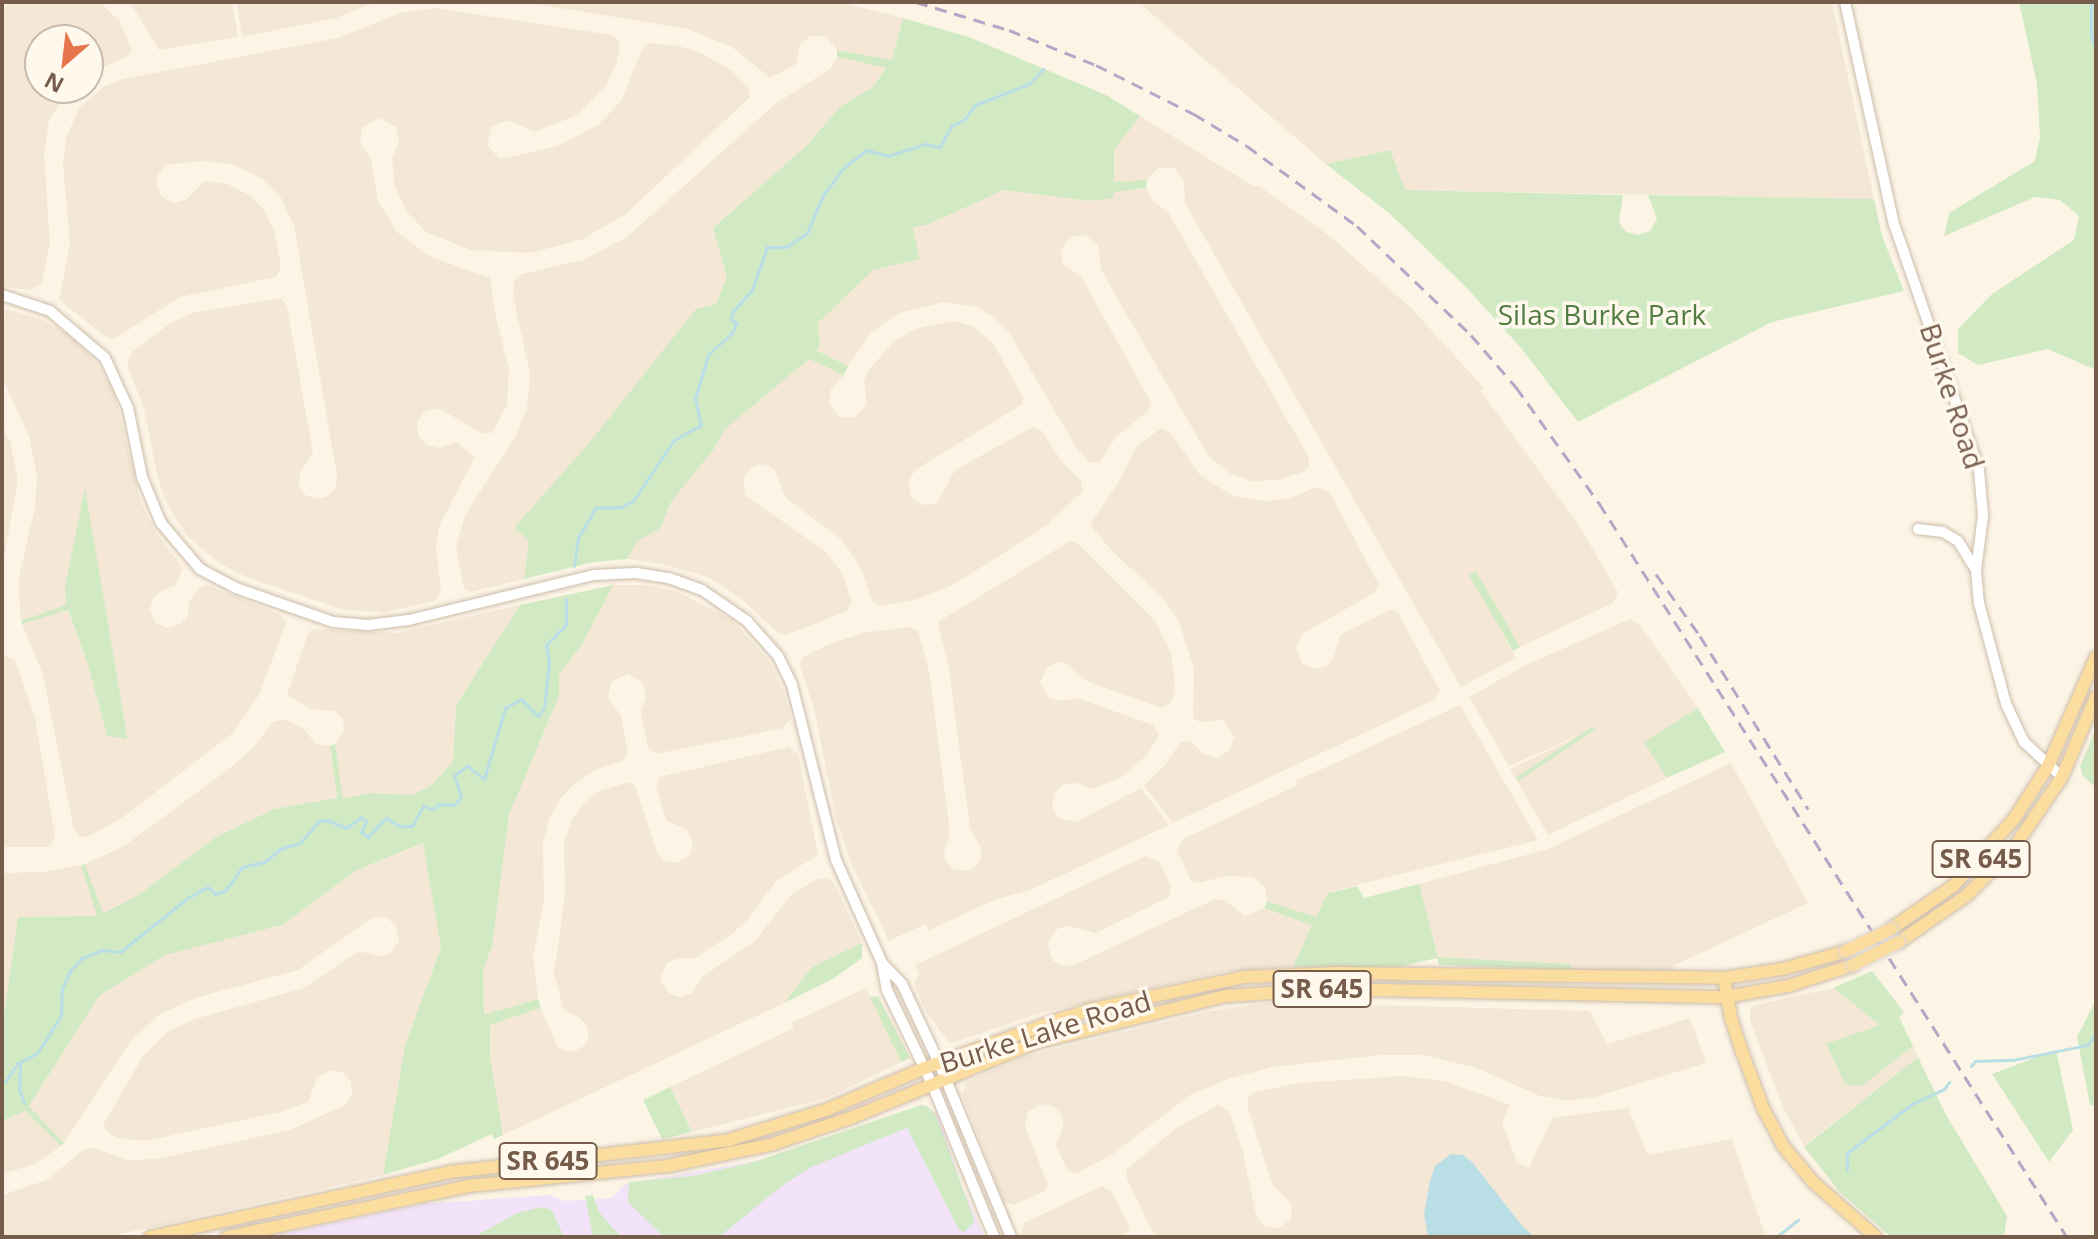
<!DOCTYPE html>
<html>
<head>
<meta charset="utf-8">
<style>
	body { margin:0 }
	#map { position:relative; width:2098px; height:1239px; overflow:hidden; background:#fcf5e6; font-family:"Open Sans",sans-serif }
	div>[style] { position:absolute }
	.residential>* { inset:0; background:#f4e7d5 }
	.education>* { inset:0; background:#f2e3f9 }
	.green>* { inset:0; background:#d2eac4; transform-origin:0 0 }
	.water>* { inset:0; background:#badee6 }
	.stream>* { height:3px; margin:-1.5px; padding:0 1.5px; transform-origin:1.5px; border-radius:1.5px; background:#badee6 }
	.roads { filter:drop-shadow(0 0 2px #cebdac) drop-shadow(0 0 2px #cebdac) }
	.minor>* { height:10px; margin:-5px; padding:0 5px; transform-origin:5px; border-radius:5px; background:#fff }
	.major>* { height:12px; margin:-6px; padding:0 6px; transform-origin:6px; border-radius:6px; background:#fbdd9f }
	.rail>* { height:3px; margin-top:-1.5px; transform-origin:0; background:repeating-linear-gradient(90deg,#b8a4c7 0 12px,transparent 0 20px) }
	.bridges { filter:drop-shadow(0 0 2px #dbd5d0) drop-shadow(0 0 2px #dbd5d0) }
	.major-bridge>* { height:12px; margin:-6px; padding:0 6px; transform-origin:6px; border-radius:6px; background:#fbdd9f }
	span { translate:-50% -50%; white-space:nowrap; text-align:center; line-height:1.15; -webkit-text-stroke:7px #fff9ed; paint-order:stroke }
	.shield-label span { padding:2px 6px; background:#fff9ed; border:2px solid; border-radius:6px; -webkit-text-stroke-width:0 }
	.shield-label { font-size:26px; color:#765c4b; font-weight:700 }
	.park-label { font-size:28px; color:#517c42 }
	.street-label { font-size:28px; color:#765c4b }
	.frame { position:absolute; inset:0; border:4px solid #765c4b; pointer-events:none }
	.north { position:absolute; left:24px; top:24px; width:80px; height:80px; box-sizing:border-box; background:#fff9ed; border:2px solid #c8baac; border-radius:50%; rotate:208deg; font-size:22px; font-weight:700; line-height:32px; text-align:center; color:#765c4b }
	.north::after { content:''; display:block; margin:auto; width:28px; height:36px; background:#e6754b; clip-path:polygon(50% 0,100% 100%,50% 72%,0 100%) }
</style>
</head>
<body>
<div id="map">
	<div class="residential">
		<div style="clip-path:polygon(13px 2px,99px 2px,119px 20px,132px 50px,127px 57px,88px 73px,88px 40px,40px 40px,40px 88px,71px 88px,49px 120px,44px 155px,50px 244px,41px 284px,31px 290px,2px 287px,2px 9px)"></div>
		<div style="clip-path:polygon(130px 2px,232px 2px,238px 37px,159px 50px)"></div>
		<div style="clip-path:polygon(237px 2px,375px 2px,336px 18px,242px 37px)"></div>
		<div style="clip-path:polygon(524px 2px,840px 2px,903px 18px,892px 60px,837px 50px,826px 36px,810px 36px,800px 45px,796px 64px,770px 78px,732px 47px,687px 29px)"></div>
		<div style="clip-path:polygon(1138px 2px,1832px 2px,1874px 199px,1405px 190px,1389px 150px,1326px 164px)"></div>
		<div style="clip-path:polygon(435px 8px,612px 35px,620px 42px,617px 62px,607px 84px,577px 115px,534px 132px,508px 120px,492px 126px,487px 145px,500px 159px,558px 146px,598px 125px,622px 100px,642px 49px,649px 43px,679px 46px,703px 54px,731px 70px,749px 88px,750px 97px,626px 214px,583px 239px,531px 253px,470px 250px,426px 232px,407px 212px,395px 187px,392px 158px,399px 141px,396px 127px,379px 118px,362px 128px,360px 143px,371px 159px,378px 201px,397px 232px,431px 257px,490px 278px,496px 318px,509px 369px,507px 405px,492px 433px,482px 433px,438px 408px,424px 412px,417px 423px,418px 435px,426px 445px,439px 448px,456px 442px,475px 457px,439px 526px,436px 551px,441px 590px,435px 601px,384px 612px,344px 610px,246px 577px,219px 563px,187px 536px,167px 504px,157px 475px,144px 408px,127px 365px,132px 352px,169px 324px,192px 313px,281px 298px,287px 306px,313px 453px,300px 472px,299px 485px,305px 495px,317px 499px,328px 496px,336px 487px,337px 476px,294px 226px,281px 198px,261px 178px,232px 164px,200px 161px,166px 165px,159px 173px,156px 184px,162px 197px,174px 203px,187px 199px,205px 181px,228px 184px,251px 196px,264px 210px,274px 230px,281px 267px,276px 277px,180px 297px,114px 339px,105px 336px,59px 300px,70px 243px,63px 164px,66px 138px,79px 108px,105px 86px,123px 79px,338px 38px,400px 13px)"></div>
		<div style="clip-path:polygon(837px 57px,886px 67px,872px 88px,841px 106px,806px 146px,713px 228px,727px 277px,716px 304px,514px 528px,529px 541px,524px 579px,471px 592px,464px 590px,456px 548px,465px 515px,517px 434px,527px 408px,530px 374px,513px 296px,515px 279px,522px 274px,583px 260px,627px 237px,775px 104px,830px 69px)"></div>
		<div style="clip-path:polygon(1140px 116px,1253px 186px,1259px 186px,1331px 237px,1412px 309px,1484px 388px,1480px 390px,1578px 524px,1618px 592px,1613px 603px,1520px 647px,1477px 572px,1470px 574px,1516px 658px,1461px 687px,1185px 203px,1184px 180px,1174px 168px,1158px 168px,1147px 180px,1114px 183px,1114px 150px)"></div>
		<div style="clip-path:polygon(1146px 188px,1152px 200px,1168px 212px,1308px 456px,1309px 465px,1305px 471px,1277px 480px,1252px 481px,1231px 474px,1209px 457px,1101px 270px,1098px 245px,1085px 235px,1074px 236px,1066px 242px,1061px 252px,1062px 263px,1082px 278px,1151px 402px,1148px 411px,1116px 437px,1100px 462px,1089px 462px,1076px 447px,1008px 331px,995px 318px,977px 307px,944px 302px,899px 313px,870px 334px,848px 366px,816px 350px,820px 345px,818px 324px,825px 312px,873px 270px,920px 259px,912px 228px,929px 224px,1004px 190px,1088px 201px,1114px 192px)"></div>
		<div style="clip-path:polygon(5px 309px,41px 319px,68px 334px,95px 360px,114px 391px,141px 503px,157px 534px,183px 568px,175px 586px,161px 591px,153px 598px,150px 610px,155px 622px,167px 628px,181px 624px,188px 615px,190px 600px,199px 588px,206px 585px,280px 614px,286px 623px,259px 695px,233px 733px,122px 818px,87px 837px,79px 836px,74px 830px,43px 675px,22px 624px,67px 609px,88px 665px,107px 736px,127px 738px,85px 491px,65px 587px,66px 606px,21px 621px,18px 582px,35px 507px,37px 475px,29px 436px,2px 377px)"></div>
		<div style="clip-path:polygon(953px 321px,972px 326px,993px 343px,1023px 397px,1023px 404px,915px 470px,908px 483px,911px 497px,923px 505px,937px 503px,955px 470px,1033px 427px,1042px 431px,1062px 462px,1081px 481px,1083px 491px,1046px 526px,953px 585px,918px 599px,880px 606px,872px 601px,861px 568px,842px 540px,786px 498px,774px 469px,764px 464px,754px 466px,743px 478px,745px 495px,825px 551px,842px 573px,852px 601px,847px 611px,786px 635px,778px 633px,739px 597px,709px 578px,667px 565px,627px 559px,638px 541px,661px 528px,671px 502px,714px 449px,723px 430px,809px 359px,844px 375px,831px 389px,829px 403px,838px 416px,853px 418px,867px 405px,864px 381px,868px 371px,893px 342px,915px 329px)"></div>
		<div style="clip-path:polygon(2px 426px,10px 441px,18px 480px,2px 569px)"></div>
		<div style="clip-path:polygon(1161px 428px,1170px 432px,1200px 475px,1233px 496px,1265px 501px,1290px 498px,1317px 487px,1330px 493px,1379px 585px,1374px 593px,1302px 634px,1296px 649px,1303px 664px,1314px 669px,1327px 666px,1334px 657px,1340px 635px,1392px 609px,1399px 614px,1440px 691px,1434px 700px,1173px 823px,1144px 786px,1164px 766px,1180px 743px,1191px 741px,1203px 754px,1217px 758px,1230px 750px,1234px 736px,1223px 720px,1200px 722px,1193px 718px,1194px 669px,1179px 621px,1161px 596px,1113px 552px,1090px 525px,1119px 481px,1136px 447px)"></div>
		<div style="clip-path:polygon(1070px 541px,1078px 544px,1156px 622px,1171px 653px,1175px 688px,1171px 703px,1161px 708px,1084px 680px,1066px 663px,1057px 662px,1047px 667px,1040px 683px,1049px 698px,1060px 701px,1077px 698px,1153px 725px,1159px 735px,1147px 755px,1122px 777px,1092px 789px,1076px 783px,1064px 784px,1054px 793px,1052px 807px,1060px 819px,1076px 822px,1141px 788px,1169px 825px,1028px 891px,997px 899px,929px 930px,925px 924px,889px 941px,852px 866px,836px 818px,814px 709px,800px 666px,802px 658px,827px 645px,863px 633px,910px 627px,918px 631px,929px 671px,950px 831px,943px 857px,954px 870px,971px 870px,980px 861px,982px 849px,970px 829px,949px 670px,938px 622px)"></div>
		<div style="clip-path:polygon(613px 585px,646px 585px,676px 591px,732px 620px,769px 661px,783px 690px,791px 719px,783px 728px,656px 754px,648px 747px,641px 713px,646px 695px,643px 683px,628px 674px,612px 681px,608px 697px,621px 716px,628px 754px,622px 761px,595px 770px,574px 784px,560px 799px,549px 819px,543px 844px,544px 901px,533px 958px,538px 999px,484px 1016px,483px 971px,492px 946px,509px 815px,559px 696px,559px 675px,583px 643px)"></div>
		<div style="clip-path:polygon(520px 605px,456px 705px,453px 761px,433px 784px,413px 795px,372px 793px,342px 798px,335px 744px,345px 729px,342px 718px,335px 711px,311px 709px,287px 695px,307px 636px,312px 629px,396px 633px)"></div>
		<div style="clip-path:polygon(1630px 619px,1640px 625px,1698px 708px,1645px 742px,1667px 778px,1548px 835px,1510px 769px,1594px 729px,1509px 766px,1469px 697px,1526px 665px)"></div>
		<div style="clip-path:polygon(6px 656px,15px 660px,35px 717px,55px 836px,50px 847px,2px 847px,2px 657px)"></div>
		<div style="clip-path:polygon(1460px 705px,1538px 840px,1329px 892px,1316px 917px,1267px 901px,1265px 887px,1253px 877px,1226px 876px,1199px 883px,1191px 881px,1177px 851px,1183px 839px,1298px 785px,1296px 781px)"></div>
		<div style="clip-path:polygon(285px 719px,304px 729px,316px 744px,330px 746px,337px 798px,274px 809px,216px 837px,137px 896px,102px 913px,85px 864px,124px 846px,226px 771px,251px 750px,273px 722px)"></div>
		<div style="clip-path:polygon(788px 747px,798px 754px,818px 855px,776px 881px,748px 919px,732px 934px,695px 958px,676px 959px,666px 964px,660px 980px,670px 994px,680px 997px,692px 993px,702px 977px,755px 941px,791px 895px,816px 880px,827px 878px,834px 883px,862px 943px,812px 967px,784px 1003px,503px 1135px,490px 1056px,490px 1025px,541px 1008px,558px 1048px,572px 1052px,584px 1046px,589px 1036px,587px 1026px,580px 1018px,564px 1010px,554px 974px,565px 895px,564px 842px,571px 821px,583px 804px,599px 791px,629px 782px,635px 786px,657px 852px,664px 861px,676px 863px,690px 855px,693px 841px,686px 829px,666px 820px,656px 786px,660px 777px)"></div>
		<div style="clip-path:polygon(1731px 763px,1808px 903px,1673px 966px,1675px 974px,1572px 970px,1569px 964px,1438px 957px,1419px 884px,1548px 849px)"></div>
		<div style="clip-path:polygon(424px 843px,441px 948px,405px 1045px,383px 1175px,107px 1237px,2px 1237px,2px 1195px,47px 1180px,84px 1149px,95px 1148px,127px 1160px,157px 1159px,290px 1130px,345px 1105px,352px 1094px,351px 1082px,343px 1073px,331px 1070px,317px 1078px,308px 1102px,280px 1112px,145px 1141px,119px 1138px,107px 1132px,103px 1125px,143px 1056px,167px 1032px,195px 1019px,304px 988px,359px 951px,378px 956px,389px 954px,399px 941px,396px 925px,385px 917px,372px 918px,298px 970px,195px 998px,160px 1014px,130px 1042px,64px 1143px,29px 1106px,99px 996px,165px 955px,282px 925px,357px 870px)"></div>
		<div style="clip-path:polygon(1146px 856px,1160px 862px,1171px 887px,1169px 897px,1096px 933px,1069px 926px,1057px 929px,1047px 944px,1053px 961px,1064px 966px,1074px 965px,1215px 899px,1225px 900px,1245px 916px,1264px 908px,1313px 925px,1293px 967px,1223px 972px,1037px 1014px,950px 1044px,927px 1013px,914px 984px,919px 974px,915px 965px)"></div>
		<div style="clip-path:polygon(81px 865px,98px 916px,18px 917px,2px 1030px,2px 873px,42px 872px)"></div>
		<div style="clip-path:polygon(866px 988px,901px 1062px,827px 1098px,692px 1132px,670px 1087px,794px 1028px,791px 1023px)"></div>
		<div style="clip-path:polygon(1833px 988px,1880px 1025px,1862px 1086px,1913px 1046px,1918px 1057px,1804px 1146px,1782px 1105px,1750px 1020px,1750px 1010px,1755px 1005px)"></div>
		<div style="clip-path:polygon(1273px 1002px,1590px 1011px,1607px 1044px,1690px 1018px,1706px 1063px,1595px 1097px,1569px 1101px,1540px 1096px,1474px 1067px,1422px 1055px,1380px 1055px,1273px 1067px,1228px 1079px,1190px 1095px,1113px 1154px,1075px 1174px,1067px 1170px,1056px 1145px,1063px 1127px,1062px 1115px,1053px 1106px,1040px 1104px,1028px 1112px,1025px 1126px,1048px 1185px,1043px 1192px,1013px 1205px,1003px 1200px,962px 1095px,968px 1081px,1026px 1056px,1211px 1011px)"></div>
		<div style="clip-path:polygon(1402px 1076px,1445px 1081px,1510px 1105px,1502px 1123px,1517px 1162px,1529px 1168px,1552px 1118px,1628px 1108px,1648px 1155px,1732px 1139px,1766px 1237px,1155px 1237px,1127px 1179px,1126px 1170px,1176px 1128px,1218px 1105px,1229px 1111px,1243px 1152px,1256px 1215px,1264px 1226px,1279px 1228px,1291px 1219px,1292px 1204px,1273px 1186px,1247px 1105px,1248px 1097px,1254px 1092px,1300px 1083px)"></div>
		<div style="clip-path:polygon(25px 1111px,61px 1146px,35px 1164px,2px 1174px,2px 1121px)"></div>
		<div style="clip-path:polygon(1102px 1186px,1111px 1191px,1130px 1227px,1125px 1237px,1020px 1237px,1024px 1223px)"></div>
	</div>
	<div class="education">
		<div style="clip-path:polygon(929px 1108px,939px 1116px,962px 1186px,985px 1237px,267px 1237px,422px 1204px,549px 1195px,565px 1201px,612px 1198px,625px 1184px,812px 1151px)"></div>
	</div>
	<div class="green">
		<div style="clip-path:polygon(2019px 2px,2096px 2px,2096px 370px,2048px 349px,1978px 365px,1958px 353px,1958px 329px,1992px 294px,2074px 240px,2079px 216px,2060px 200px,2035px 197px,1944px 236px,1949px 213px,2035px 161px,2040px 137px,2037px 84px)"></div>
		<div style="clip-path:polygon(903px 18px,969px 37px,1106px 95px,1140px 116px,1114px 150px,1114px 182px,1147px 180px,1146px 188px,1114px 192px,1113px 198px,1088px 201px,1004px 190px,929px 224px,913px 228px,920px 259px,873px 270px,818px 323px,820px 345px,816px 350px,848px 366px,844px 375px,809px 359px,724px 430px,714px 449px,671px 502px,661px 528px,638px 541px,627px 559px,594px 562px,524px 579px,529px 541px,514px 528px,590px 442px,696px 309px,716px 304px,727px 277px,713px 228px,806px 146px,841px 106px,872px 88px,886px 68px,837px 57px,837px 50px,892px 60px)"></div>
		<div style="clip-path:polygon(1390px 150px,1405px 190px,1623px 195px,1619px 223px,1626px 232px,1638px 235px,1650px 231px,1657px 219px,1648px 195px,1874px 199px,1882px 236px,1904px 291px,1772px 322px,1578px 422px,1521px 348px,1466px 287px,1390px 214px,1326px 164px)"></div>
		<div style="clip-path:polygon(85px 488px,123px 712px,127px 739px,107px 736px,88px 665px,68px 610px,22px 624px,21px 621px,66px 605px,65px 587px)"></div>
		<div style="clip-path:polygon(1476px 571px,1492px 598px,1520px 647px,1513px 651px,1469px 575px)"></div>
		<div style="clip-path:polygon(613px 585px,583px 643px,559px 675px,559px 696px,509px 815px,492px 946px,483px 971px,484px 1015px,538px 999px,541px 1008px,490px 1025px,490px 1056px,503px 1135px,494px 1139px,492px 1134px,438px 1159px,383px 1175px,405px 1045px,441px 948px,423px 843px,357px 870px,282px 925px,165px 955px,99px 996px,29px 1106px,64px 1143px,61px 1146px,25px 1111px,2px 1121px,2px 1030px,18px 917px,97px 916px,81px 865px,85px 864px,103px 913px,137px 896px,216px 837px,274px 809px,337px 798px,330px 746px,335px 744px,343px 798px,372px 793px,413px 795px,433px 784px,453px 761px,456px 705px,520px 605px)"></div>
		<div style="clip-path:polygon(1698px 708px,1725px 752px,1667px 778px,1644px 742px)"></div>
		<div style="left:1593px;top:726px;width:4px;height:93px;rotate:56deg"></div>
		<div style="clip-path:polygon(2096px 728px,2096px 788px,2083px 776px,2080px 767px)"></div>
		<div style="clip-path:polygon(1419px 884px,1438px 957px,1569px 964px,1572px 970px,1439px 965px,1437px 958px,1389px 969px,1293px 967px,1312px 925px,1264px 908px,1267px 901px,1316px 917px,1328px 893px,1357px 886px,1364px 898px)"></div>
		<div style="clip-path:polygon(862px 943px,862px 958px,833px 979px,784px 1003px,812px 967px)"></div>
		<div style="clip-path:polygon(1872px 971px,1904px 1012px,1899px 1017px,1913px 1046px,1862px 1086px,1845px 1084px,1826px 1044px,1880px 1025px,1833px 988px)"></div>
		<div style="clip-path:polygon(878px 996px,910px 1058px,901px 1062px,870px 997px)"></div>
		<div style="clip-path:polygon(2096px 1000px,2096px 1106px,2090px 1105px,2077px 1037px)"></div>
		<div style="clip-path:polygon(2056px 1050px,2073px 1130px,2049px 1162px,1992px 1074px)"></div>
		<div style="clip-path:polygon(1918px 1057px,1945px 1113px,2007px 1216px,2004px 1237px,1891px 1237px,1839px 1191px,1804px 1147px)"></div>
		<div style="clip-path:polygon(670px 1087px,692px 1132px,662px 1139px,643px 1100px)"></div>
		<div style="clip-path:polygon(921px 1105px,927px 1106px,936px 1115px,975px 1222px,964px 1232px,959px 1230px,907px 1128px,809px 1168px,783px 1185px,719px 1237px,664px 1237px,628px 1202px,629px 1182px,692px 1176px,754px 1162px)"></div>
		<div style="clip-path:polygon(593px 1195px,599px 1212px,621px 1237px,593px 1237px,585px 1196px)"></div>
		<div style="clip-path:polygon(542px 1207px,552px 1210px,564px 1237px,474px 1237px,517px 1213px)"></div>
	</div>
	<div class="water">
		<div style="clip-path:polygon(1451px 1154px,1463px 1155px,1472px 1162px,1523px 1227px,1535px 1237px,1428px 1237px,1424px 1214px,1430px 1181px,1435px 1166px)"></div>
	</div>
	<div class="stream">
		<div style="left:2091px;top:2px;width:33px;rotate:90deg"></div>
		<div style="left:2091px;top:35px;width:15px;rotate:70deg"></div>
		<div style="left:574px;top:566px;width:28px;rotate:-82deg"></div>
		<div style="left:578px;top:538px;width:34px;rotate:-60deg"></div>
		<div style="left:595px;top:508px;width:27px;rotate:-2deg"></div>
		<div style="left:622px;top:507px;width:13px;rotate:-29deg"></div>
		<div style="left:633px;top:501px;width:73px;rotate:-56.1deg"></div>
		<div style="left:674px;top:440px;width:31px;rotate:-29deg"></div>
		<div style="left:701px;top:425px;width:27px;rotate:-103deg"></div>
		<div style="left:695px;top:399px;width:46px;rotate:-73.5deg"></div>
		<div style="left:708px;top:355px;width:33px;rotate:-43deg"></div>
		<div style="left:732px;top:333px;width:11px;rotate:-68deg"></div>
		<div style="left:736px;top:323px;width:6px;rotate:-141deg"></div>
		<div style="left:731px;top:319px;width:8px;rotate:-76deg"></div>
		<div style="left:733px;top:311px;width:28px;rotate:-48deg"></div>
		<div style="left:752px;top:290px;width:46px;rotate:-70.8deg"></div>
		<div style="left:767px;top:247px;width:19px"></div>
		<div style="left:786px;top:247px;width:25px;rotate:-34deg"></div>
		<div style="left:807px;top:233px;width:41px;rotate:-67.2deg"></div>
		<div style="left:823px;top:195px;width:34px;rotate:-53deg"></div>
		<div style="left:843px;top:168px;width:30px;rotate:-37deg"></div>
		<div style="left:867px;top:150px;width:22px;rotate:16deg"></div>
		<div style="left:888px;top:156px;width:40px;rotate:-18deg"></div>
		<div style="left:926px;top:144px;width:14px;rotate:12deg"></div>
		<div style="left:940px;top:147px;width:24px;rotate:-62deg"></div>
		<div style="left:951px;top:126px;width:14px;rotate:-25deg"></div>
		<div style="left:964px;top:120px;width:19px;rotate:-54deg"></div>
		<div style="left:975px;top:105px;width:58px;rotate:-21.3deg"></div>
		<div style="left:1029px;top:84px;width:21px;rotate:-47deg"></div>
		<div style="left:20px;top:1064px;width:25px;rotate:92deg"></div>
		<div style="left:19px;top:1089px;width:15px;rotate:70deg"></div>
		<div style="left:1971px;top:1066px;width:6px;rotate:-51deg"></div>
		<div style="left:1975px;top:1061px;width:38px;rotate:-2deg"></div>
		<div style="left:2013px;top:1060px;width:76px;rotate:-11.5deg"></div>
		<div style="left:2087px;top:1045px;width:14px;rotate:-51deg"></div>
		<div style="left:5px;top:1082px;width:22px;rotate:-56deg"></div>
		<div style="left:17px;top:1064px;width:23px;rotate:-29deg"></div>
		<div style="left:37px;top:1053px;width:14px;rotate:-56deg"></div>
		<div style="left:45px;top:1041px;width:31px;rotate:-58deg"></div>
		<div style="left:61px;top:1015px;width:26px;rotate:-88deg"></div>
		<div style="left:62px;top:989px;width:20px;rotate:-66deg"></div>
		<div style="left:70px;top:971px;width:18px;rotate:-47deg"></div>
		<div style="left:82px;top:958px;width:22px;rotate:-22deg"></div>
		<div style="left:102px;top:950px;width:18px;rotate:6deg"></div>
		<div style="left:120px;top:952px;width:88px;rotate:-38.6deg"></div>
		<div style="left:189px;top:897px;width:21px;rotate:-28deg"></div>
		<div style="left:208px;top:887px;width:10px;rotate:45deg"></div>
		<div style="left:215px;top:894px;width:12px;rotate:-20deg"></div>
		<div style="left:226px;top:890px;width:28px;rotate:-55deg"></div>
		<div style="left:242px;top:867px;width:23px;rotate:-13deg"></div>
		<div style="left:264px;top:862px;width:21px;rotate:-39deg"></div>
		<div style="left:280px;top:849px;width:21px;rotate:-17deg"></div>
		<div style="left:300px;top:843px;width:29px;rotate:-49deg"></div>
		<div style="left:319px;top:821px;width:8px;rotate:-7deg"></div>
		<div style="left:327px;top:820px;width:21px;rotate:23deg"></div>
		<div style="left:346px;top:828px;width:19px;rotate:-36deg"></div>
		<div style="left:361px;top:817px;width:6px;rotate:39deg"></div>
		<div style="left:366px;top:821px;width:12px;rotate:114deg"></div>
		<div style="left:361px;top:832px;width:9px;rotate:36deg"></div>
		<div style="left:368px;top:837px;width:26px;rotate:-47deg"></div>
		<div style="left:386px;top:818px;width:15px;rotate:32deg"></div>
		<div style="left:399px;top:826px;width:13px"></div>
		<div style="left:412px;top:826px;width:23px;rotate:-61deg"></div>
		<div style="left:423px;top:806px;width:9px;rotate:18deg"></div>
		<div style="left:432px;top:809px;width:9px;rotate:-32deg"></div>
		<div style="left:440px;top:804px;width:14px;rotate:4deg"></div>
		<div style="left:454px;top:805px;width:11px;rotate:-49deg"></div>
		<div style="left:461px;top:797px;width:23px;rotate:-108deg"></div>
		<div style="left:454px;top:775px;width:16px;rotate:-35deg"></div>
		<div style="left:467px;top:766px;width:21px;rotate:37deg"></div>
		<div style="left:484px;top:779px;width:74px;rotate:-73.5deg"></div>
		<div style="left:505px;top:708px;width:18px;rotate:-29deg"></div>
		<div style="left:521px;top:699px;width:24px;rotate:45deg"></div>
		<div style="left:538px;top:716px;width:10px;rotate:-53deg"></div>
		<div style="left:544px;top:708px;width:45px;rotate:-83.7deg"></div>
		<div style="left:549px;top:663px;width:18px;rotate:-99deg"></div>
		<div style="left:546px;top:645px;width:29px;rotate:-46deg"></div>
		<div style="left:566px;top:624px;width:25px;rotate:-90deg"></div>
		<div style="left:1847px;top:1170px;width:17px;rotate:-90deg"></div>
		<div style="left:1847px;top:1153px;width:81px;rotate:-37deg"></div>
		<div style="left:1912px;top:1104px;width:35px;rotate:-25deg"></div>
		<div style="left:1944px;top:1089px;width:9px;rotate:-54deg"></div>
		<div style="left:1776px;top:1237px;width:28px;rotate:-38deg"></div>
	</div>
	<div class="roads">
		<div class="minor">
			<div style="left:1845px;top:2px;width:227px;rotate:77.6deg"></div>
			<div style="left:1894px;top:224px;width:260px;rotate:70.9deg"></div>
			<div style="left:1979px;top:470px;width:46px;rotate:85deg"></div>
			<div style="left:1983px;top:516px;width:54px;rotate:97.4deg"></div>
			<div style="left:1976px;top:570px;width:33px;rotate:85deg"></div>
			<div style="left:1979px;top:603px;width:105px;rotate:75deg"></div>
			<div style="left:2006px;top:704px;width:42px;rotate:64.7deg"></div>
			<div style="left:2024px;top:742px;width:52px;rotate:42.6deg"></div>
			<div style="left:2px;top:295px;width:51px;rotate:18.4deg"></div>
			<div style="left:50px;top:311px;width:72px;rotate:40.5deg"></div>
			<div style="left:105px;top:358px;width:55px;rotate:65.3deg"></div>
			<div style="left:128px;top:408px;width:70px;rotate:78.5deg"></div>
			<div style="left:142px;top:477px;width:50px;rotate:67.6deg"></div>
			<div style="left:161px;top:523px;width:60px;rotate:49.7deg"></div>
			<div style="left:200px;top:569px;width:41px;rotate:27.8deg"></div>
			<div style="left:236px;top:588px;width:103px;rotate:19.3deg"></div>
			<div style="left:333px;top:622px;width:35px;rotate:5deg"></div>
			<div style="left:368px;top:625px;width:41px;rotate:-7deg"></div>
			<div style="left:409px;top:620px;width:189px;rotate:-13.7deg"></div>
			<div style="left:593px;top:575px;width:43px;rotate:-2.7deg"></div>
			<div style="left:636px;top:573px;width:33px;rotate:9deg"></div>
			<div style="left:669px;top:578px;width:35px;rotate:20deg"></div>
			<div style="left:702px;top:590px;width:55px;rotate:34.6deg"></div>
			<div style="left:747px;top:621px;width:47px;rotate:48.5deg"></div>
			<div style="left:778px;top:656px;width:32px;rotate:64deg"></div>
			<div style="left:792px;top:685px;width:180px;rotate:75.9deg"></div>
			<div style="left:836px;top:860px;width:113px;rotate:65.9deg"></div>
			<div style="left:882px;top:963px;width:27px;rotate:80deg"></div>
			<div style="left:887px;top:990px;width:104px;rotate:64.4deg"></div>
			<div style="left:932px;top:1084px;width:165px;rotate:67.9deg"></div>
			<div style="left:1918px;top:529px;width:25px;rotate:7deg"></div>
			<div style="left:1943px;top:532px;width:17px;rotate:31deg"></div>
			<div style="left:1958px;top:541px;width:34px;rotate:58deg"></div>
			<div style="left:882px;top:963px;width:29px;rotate:46deg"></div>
			<div style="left:902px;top:984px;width:87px;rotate:64.9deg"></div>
			<div style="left:939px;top:1063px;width:188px;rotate:67.5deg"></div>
		</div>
		<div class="major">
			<div style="left:1891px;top:929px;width:75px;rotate:-34.7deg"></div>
			<div style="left:1953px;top:886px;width:91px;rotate:-47.7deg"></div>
			<div style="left:2014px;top:819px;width:63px;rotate:-57.3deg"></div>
			<div style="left:2048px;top:766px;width:119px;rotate:-66.2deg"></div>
			<div style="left:1899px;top:942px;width:81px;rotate:-34.5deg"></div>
			<div style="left:1966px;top:896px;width:66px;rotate:-45deg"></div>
			<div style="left:2013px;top:849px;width:87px;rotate:-55.8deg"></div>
			<div style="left:2062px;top:777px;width:87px;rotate:-67deg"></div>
			<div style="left:1724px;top:978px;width:41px;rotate:80.1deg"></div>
			<div style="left:1731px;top:1018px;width:38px;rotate:72deg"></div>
			<div style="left:1743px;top:1054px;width:58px;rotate:69.7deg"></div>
			<div style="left:1763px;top:1108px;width:43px;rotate:62.2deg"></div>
			<div style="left:1783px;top:1146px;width:48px;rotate:50deg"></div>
			<div style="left:1814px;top:1183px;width:82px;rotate:41.1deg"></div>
			<div style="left:150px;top:1237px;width:307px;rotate:-12.2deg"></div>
			<div style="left:450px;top:1172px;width:281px;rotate:-6.5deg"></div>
			<div style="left:729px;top:1140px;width:102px;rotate:-17.2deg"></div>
			<div style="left:826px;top:1110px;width:108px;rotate:-23deg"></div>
			<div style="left:925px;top:1068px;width:138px;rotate:-19.9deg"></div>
			<div style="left:1055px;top:1021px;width:39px;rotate:-18deg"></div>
			<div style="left:1092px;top:1009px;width:155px;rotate:-11.9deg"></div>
			<div style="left:1244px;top:977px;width:93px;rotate:-2.5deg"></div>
			<div style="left:1337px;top:973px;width:387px;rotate:0.7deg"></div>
			<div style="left:1724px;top:978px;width:60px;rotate:-8.7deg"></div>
			<div style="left:1783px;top:969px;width:66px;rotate:-15.9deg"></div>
			<div style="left:227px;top:1237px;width:247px;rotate:-11.9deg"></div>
			<div style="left:469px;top:1186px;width:199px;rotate:-5.8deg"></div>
			<div style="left:667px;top:1166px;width:108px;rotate:-11.7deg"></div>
			<div style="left:773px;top:1144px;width:84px;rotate:-18.6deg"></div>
			<div style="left:853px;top:1117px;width:196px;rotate:-22.2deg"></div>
			<div style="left:1034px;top:1043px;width:198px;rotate:-13.8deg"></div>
			<div style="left:1226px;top:996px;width:106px;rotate:-3.8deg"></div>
			<div style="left:1332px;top:989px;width:394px;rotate:1.2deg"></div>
			<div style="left:1726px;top:997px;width:63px;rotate:-10.1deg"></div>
			<div style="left:1788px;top:986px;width:68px;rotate:-17.9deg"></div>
		</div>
	</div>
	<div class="rail">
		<div style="left:916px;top:2px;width:97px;rotate:16.8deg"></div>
		<div style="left:1009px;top:30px;width:94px;rotate:21.9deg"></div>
		<div style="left:1096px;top:65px;width:110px;rotate:26.6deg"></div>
		<div style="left:1194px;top:114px;width:62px;rotate:31.1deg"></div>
		<div style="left:1247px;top:146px;width:136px;rotate:36deg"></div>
		<div style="left:1357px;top:226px;width:158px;rotate:43.7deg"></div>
		<div style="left:1471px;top:335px;width:69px;rotate:49.1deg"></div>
		<div style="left:1516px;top:387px;width:143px;rotate:54.4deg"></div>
		<div style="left:1599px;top:503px;width:871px;rotate:57.48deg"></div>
		<div style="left:1656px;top:574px;width:76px;rotate:54.6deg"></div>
		<div style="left:1700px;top:636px;width:204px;rotate:58deg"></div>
	</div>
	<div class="bridges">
		<div class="major-bridge">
			<div style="left:1846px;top:951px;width:50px;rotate:-26.1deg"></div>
			<div style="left:1853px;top:965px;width:51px;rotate:-26.6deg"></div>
		</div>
	</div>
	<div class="shield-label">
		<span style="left:1981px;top:859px">SR 645</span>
		<span style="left:1322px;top:989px">SR 645</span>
		<span style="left:548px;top:1161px">SR 645</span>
	</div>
	<div class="park-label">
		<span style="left:1602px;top:314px">Silas Burke Park</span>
	</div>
	<div class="street-label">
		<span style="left:1953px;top:396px;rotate:72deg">Burke Road</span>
		<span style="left:1045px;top:1031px;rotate:-17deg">Burke Lake Road</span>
	</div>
	<div class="frame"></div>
	<div class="north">N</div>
</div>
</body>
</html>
